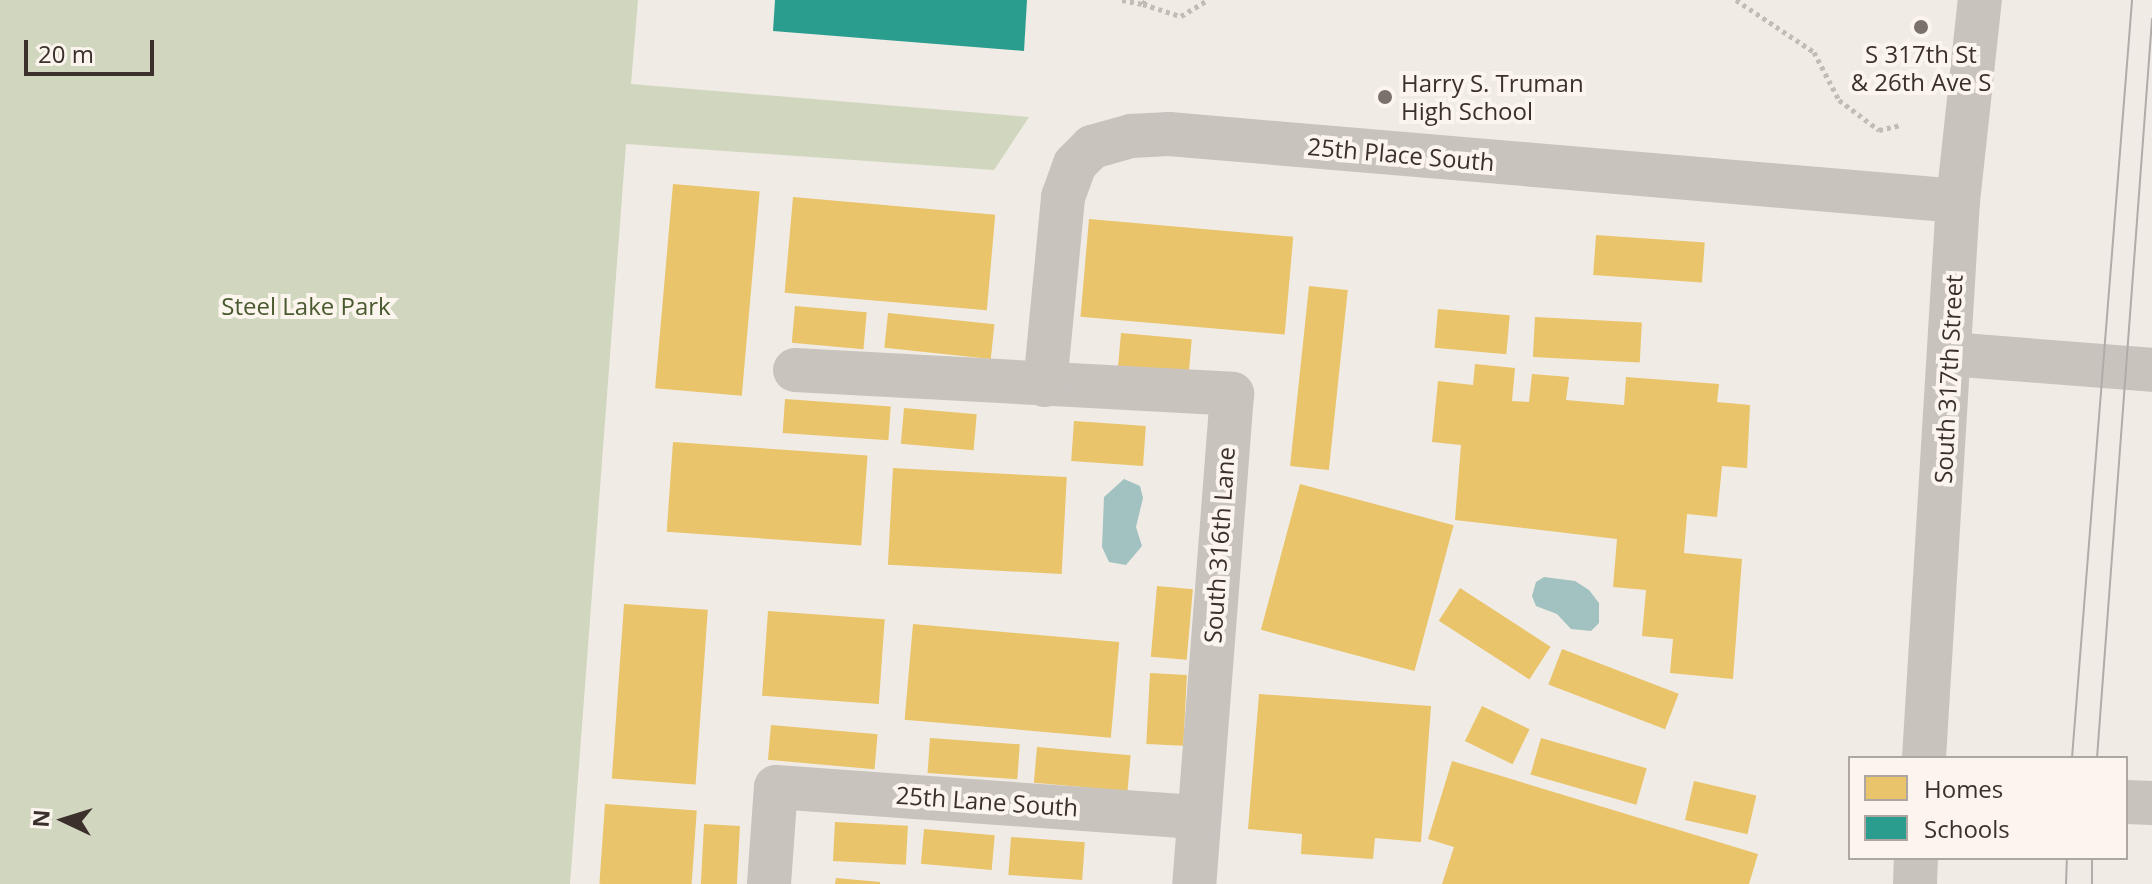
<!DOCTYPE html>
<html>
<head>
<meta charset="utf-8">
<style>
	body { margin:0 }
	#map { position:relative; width:2152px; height:884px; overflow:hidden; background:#f0ebe5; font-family:"Open Sans",sans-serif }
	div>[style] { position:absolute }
	.green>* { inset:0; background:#d1d6bf }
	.water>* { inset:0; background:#a1c2c1 }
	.homes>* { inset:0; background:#e9c46a; transform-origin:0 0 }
	.schools>* { inset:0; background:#2a9d8f }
	.path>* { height:5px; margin-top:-2.5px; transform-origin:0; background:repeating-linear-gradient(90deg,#c2bbb6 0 4px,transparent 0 8px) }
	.minor>* { height:44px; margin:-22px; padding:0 22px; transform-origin:22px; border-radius:22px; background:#c9c3be }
	.tram>* { height:2px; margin:-1px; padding:0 1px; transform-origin:1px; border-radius:1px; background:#b1aca8 }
	.dots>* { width:22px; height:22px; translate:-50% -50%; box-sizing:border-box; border:4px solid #fbf5ee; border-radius:50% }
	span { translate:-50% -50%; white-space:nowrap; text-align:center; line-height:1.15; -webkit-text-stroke:8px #fbf5ee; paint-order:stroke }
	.poi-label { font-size:24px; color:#3b302b }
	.left { translate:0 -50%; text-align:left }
	.street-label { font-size:24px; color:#3b302b }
	.park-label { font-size:24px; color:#4a5a2e }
	.legend { position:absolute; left:1848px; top:756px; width:280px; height:104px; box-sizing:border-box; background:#fbf5ee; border:2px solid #aea6a0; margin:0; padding:10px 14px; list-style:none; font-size:24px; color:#3b302b }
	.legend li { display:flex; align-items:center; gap:16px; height:40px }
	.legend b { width:40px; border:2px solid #aea6a0 }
	.north { position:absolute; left:24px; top:780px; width:80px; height:80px; -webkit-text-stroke:6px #fbf5ee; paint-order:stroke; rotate:274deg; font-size:22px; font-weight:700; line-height:32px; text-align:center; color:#3b302b }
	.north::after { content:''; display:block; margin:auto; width:28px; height:36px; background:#3b302b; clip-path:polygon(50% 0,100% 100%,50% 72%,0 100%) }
	.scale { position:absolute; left:24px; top:40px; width:130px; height:36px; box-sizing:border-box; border:4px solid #3b302b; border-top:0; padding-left:10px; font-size:24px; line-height:28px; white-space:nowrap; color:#3b302b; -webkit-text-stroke:6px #fbf5ee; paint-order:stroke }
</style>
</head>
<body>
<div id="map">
	<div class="green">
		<div style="clip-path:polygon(0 0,638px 0,631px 84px,1029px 117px,994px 170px,626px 144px,570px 884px,0 884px)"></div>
	</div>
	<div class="water">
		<div style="clip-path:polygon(1124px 479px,1140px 486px,1143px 498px,1136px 527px,1142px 546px,1126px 565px,1109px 562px,1102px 547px,1104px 497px)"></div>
		<div style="clip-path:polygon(1544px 577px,1575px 581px,1589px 590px,1599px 603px,1599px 623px,1591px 631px,1571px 629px,1557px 614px,1536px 606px,1532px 596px,1536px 582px)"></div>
	</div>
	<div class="homes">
		<div style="left:673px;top:184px;width:87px;height:205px;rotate:5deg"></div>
		<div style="left:793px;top:197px;width:203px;height:96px;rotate:5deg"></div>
		<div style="left:1089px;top:219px;width:205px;height:98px;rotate:5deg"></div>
		<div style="left:1596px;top:235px;width:109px;height:40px;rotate:4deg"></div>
		<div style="left:1309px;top:286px;width:39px;height:181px;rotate:6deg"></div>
		<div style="left:795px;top:306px;width:72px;height:37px;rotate:5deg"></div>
		<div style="left:1438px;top:309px;width:72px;height:39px;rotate:5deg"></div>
		<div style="left:888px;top:313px;width:107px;height:35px;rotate:6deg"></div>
		<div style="left:1535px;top:317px;width:107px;height:40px;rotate:3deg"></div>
		<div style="left:1121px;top:333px;width:71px;height:35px;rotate:5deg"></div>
		<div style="clip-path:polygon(1475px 364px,1515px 368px,1512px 401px,1529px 402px,1532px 374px,1569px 377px,1566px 400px,1624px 405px,1626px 377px,1719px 384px,1717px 402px,1750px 405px,1747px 468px,1722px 466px,1717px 517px,1687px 514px,1684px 553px,1742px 559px,1733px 679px,1670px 673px,1673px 639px,1642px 636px,1646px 590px,1613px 587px,1617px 539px,1455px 520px,1461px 445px,1432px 442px,1438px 381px,1473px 385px)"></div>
		<div style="left:785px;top:399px;width:106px;height:34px;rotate:4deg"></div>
		<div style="left:904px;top:408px;width:73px;height:36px;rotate:5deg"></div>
		<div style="left:1074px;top:421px;width:72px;height:40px;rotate:4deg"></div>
		<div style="left:673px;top:442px;width:195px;height:90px;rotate:4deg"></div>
		<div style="left:893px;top:468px;width:174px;height:97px;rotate:3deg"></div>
		<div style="left:1300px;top:484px;width:159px;height:151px;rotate:15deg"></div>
		<div style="left:1157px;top:586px;width:36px;height:71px;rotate:5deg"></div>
		<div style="left:1460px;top:588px;width:108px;height:39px;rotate:33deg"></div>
		<div style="left:624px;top:604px;width:84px;height:175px;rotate:4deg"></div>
		<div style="left:768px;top:611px;width:117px;height:85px;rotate:4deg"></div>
		<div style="left:913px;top:624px;width:207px;height:96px;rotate:5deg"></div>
		<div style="left:1562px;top:649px;width:125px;height:38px;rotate:21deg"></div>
		<div style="left:1150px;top:673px;width:37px;height:71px;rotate:3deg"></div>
		<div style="clip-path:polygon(1259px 694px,1431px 706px,1421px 842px,1375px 838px,1373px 859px,1301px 854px,1302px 834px,1248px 829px)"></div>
		<div style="left:1482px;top:706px;width:53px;height:39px;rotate:26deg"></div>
		<div style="left:771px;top:725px;width:107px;height:35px;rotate:5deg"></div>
		<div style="left:930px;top:738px;width:90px;height:35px;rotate:4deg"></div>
		<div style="left:1541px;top:738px;width:110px;height:38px;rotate:16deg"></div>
		<div style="left:1037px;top:747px;width:94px;height:36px;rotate:5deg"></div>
		<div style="clip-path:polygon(1452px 761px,1758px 854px,1749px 884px,1442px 884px,1454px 847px,1428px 839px)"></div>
		<div style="left:1694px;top:781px;width:64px;height:40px;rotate:13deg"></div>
		<div style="left:605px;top:804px;width:92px;height:80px;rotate:4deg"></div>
		<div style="left:835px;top:822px;width:73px;height:39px;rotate:3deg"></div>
		<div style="left:704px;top:824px;width:36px;height:60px;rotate:3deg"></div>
		<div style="left:924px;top:829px;width:71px;height:35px;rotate:5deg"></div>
		<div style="left:1011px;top:837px;width:74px;height:38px;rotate:4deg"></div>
		<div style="clip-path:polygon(836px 878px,880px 882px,880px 884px,835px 884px)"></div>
	</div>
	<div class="schools">
		<div style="clip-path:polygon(775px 0,1027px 0,1024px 51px,773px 31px)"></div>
	</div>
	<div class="path">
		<div style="left:1122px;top:0;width:21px;rotate:11deg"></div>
		<div style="left:1143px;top:4px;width:5px;rotate:-53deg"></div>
		<div style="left:1736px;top:0;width:94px;rotate:33.7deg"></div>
		<div style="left:1814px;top:52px;width:54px;rotate:62.5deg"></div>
		<div style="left:1839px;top:100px;width:50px;rotate:36.9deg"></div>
		<div style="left:1879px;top:130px;width:23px;rotate:-13deg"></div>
		<div style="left:1143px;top:4px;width:40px;rotate:18deg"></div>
		<div style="left:1181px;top:16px;width:31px;rotate:-31deg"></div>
	</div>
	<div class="minor">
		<div style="left:1950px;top:354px;width:203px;rotate:4.5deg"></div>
		<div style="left:795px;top:370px;width:438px;rotate:3.1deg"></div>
		<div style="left:1232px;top:394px;width:491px;rotate:94.4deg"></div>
		<div style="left:1045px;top:385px;width:189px;rotate:-84.5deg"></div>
		<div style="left:1063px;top:197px;width:35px;rotate:-70deg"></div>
		<div style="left:1075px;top:164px;width:24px;rotate:-45deg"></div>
		<div style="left:1092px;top:147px;width:41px;rotate:-15.8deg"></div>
		<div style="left:1131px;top:136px;width:38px;rotate:-3deg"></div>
		<div style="left:1169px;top:134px;width:792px;rotate:4.85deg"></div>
		<div style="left:1924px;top:758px;width:558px;rotate:-86.51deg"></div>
		<div style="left:1958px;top:201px;width:202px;rotate:-83.8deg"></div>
		<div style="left:2126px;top:802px;width:26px;rotate:2deg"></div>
		<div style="left:769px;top:884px;width:97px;rotate:-85.9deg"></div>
		<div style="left:776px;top:787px;width:424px;rotate:4.1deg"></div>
		<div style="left:1915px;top:884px;width:26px;rotate:-88deg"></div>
	</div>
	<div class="tram">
		<div style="left:2072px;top:758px;width:760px;rotate:-85.47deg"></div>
		<div style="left:2097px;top:758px;width:741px;rotate:-85.74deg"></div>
		<div style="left:2066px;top:884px;width:26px;rotate:-88deg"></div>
		<div style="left:2092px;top:884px;width:26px;rotate:-90deg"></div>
	</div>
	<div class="dots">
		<div style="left:1921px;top:27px;background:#7a716c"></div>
		<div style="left:1385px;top:97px;background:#7a716c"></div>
	</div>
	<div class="poi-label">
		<span style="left:1921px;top:68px">S 317th St<br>&amp; 26th Ave S</span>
		<span class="left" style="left:1401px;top:97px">Harry S. Truman<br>High School</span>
	</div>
	<div class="street-label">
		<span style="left:1401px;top:154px;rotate:5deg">25th Place South</span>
		<span style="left:1948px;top:379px;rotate:-87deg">South 317th Street</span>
		<span style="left:1219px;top:545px;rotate:-86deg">South 316th Lane</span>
		<span style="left:987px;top:801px;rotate:4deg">25th Lane South</span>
	</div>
	<div class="park-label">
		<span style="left:306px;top:306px">Steel Lake Park</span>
	</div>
	<ul class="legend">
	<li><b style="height:22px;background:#e9c46a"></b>Homes</li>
	<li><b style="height:22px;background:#2a9d8f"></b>Schools</li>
	</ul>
	<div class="north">N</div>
	<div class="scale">20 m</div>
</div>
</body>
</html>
